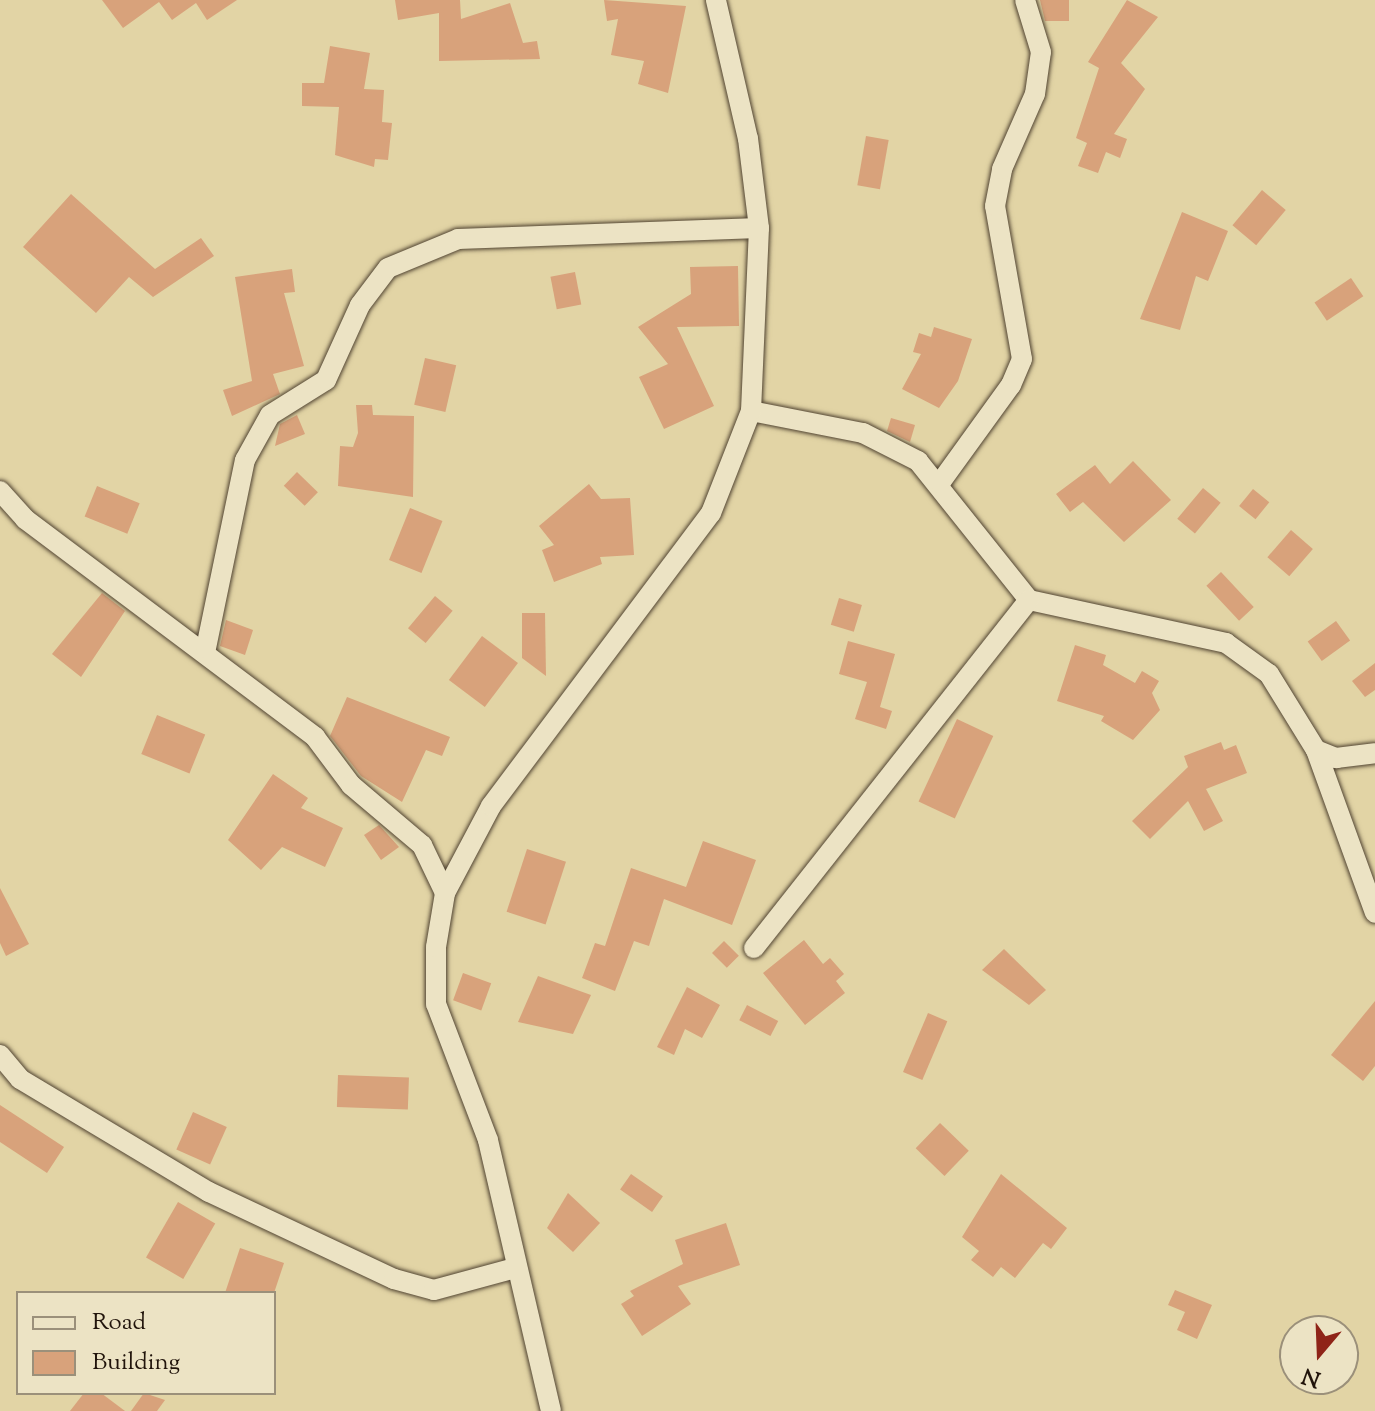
<!DOCTYPE html>
<html>
<head>
<meta charset="utf-8">
<style>
	body { margin:0 }
	#map { position:relative; width:1375px; height:1411px; overflow:hidden; background:#e2d4a5; font-family:"Sorts Mill Goudy",serif }
	div>[style] { position:absolute }
	.building>* { inset:0; background:#d8a27b; transform-origin:0 0 }
	.roads { filter:drop-shadow(0 0 2px #514432) drop-shadow(0 0 2px #514432) }
	.minor>* { height:20px; margin:-10px; padding:0 10px; transform-origin:10px; border-radius:10px; background:#ece3c4 }
	span { translate:-50% -50%; white-space:nowrap; text-align:center; line-height:1.15; -webkit-text-stroke:8px #ece3c4; paint-order:stroke }
	.legend { position:absolute; left:16px; top:1291px; width:260px; height:104px; box-sizing:border-box; background:#ece3c4; border:2px solid #9b907a; margin:0; padding:10px 14px; list-style:none; font-size:24px; color:#21140b }
	.legend li { display:flex; align-items:center; gap:16px; height:40px }
	.legend b { width:40px; border:2px solid #9b907a }
	.north { position:absolute; left:1279px; top:1315px; width:80px; height:80px; box-sizing:border-box; background:#ece3c4; border:2px solid #9b907a; border-radius:50%; rotate:199deg; font-size:22px; font-weight:700; line-height:32px; text-align:center; color:#21140b }
	.north::after { content:''; display:block; margin:auto; width:28px; height:36px; background:#8f2418; clip-path:polygon(50% 0,100% 100%,50% 72%,0 100%) }
</style>
</head>
<body>
<div id="map">
	<div class="building">
		<div style="clip-path:polygon(102px 0,237px 0,207px 20px,196px 3px,172px 20px,159px 2px,123px 28px)"></div>
		<div style="clip-path:polygon(395px 0,460px 0,461px 19px,510px 3px,523px 43px,537px 41px,540px 59px,439px 61px,439px 13px,398px 20px)"></div>
		<div style="clip-path:polygon(604px 0,686px 6px,668px 93px,638px 84px,644px 61px,611px 55px,618px 19px,607px 21px)"></div>
		<div style="clip-path:polygon(1040px 0,1069px 0,1069px 21px,1045px 21px)"></div>
		<div style="clip-path:polygon(1127px 0,1158px 17px,1121px 63px,1145px 89px,1114px 134px,1127px 139px,1120px 158px,1106px 152px,1098px 173px,1078px 166px,1087px 143px,1076px 138px,1099px 68px,1088px 62px)"></div>
		<div style="clip-path:polygon(330px 46px,370px 53px,364px 89px,384px 90px,382px 122px,392px 123px,388px 160px,375px 159px,374px 167px,335px 155px,339px 107px,302px 106px,302px 83px,324px 83px)"></div>
		<div style="left:866px;top:136px;width:23px;height:50px;rotate:10deg"></div>
		<div style="left:1262px;top:190px;width:31px;height:46px;rotate:40deg"></div>
		<div style="clip-path:polygon(71px 194px,155px 269px,201px 238px,214px 256px,153px 297px,129px 277px,96px 313px,23px 247px)"></div>
		<div style="clip-path:polygon(1182px 212px,1228px 231px,1208px 281px,1196px 276px,1180px 330px,1140px 319px)"></div>
		<div style="clip-path:polygon(738px 266px,739px 326px,677px 327px,714px 406px,664px 429px,639px 377px,668px 364px,638px 327px,691px 294px,690px 267px)"></div>
		<div style="clip-path:polygon(292px 269px,295px 292px,284px 293px,304px 366px,273px 374px,280px 394px,232px 416px,223px 390px,252px 381px,235px 277px)"></div>
		<div style="left:575px;top:272px;width:33px;height:25px;rotate:79deg"></div>
		<div style="left:1351px;top:278px;width:22px;height:44px;rotate:56deg"></div>
		<div style="clip-path:polygon(934px 327px,972px 339px,958px 381px,939px 408px,902px 389px,921px 354px,913px 352px,919px 333px,931px 337px)"></div>
		<div style="left:425px;top:358px;width:32px;height:48px;rotate:13deg"></div>
		<div style="clip-path:polygon(356px 405px,372px 405px,373px 415px,414px 416px,413px 497px,338px 486px,340px 446px,353px 447px,358px 433px)"></div>
		<div style="clip-path:polygon(297px 415px,305px 434px,275px 446px,280px 424px)"></div>
		<div style="clip-path:polygon(891px 418px,915px 425px,910px 442px,887px 431px)"></div>
		<div style="clip-path:polygon(1133px 461px,1171px 500px,1124px 542px,1083px 502px,1070px 512px,1056px 494px,1095px 465px,1110px 484px)"></div>
		<div style="left:297px;top:472px;width:29px;height:19px;rotate:44deg"></div>
		<div style="clip-path:polygon(589px 484px,601px 499px,630px 498px,634px 555px,600px 557px,602px 564px,554px 582px,542px 550px,554px 545px,539px 526px)"></div>
		<div style="left:97px;top:486px;width:46px;height:33px;rotate:22deg"></div>
		<div style="left:1203px;top:488px;width:23px;height:40px;rotate:40deg"></div>
		<div style="left:1253px;top:489px;width:21px;height:22px;rotate:39deg"></div>
		<div style="left:410px;top:508px;width:35px;height:56px;rotate:22deg"></div>
		<div style="left:1291px;top:530px;width:29px;height:36px;rotate:41deg"></div>
		<div style="left:1221px;top:572px;width:48px;height:20px;rotate:47deg"></div>
		<div style="clip-path:polygon(102px 593px,125px 611px,81px 677px,52px 654px)"></div>
		<div style="left:435px;top:596px;width:23px;height:42px;rotate:40deg"></div>
		<div style="left:839px;top:598px;width:24px;height:28px;rotate:17deg"></div>
		<div style="clip-path:polygon(522px 613px,545px 613px,546px 676px,522px 658px)"></div>
		<div style="clip-path:polygon(226px 620px,253px 630px,245px 655px,220px 646px)"></div>
		<div style="left:1336px;top:621px;width:24px;height:35px;rotate:54deg"></div>
		<div style="left:482px;top:636px;width:45px;height:55px;rotate:37deg"></div>
		<div style="clip-path:polygon(848px 641px,895px 654px,880px 707px,892px 711px,886px 729px,855px 719px,867px 682px,839px 674px)"></div>
		<div style="clip-path:polygon(1075px 645px,1106px 655px,1103px 665px,1135px 683px,1142px 671px,1159px 681px,1152px 693px,1160px 710px,1133px 740px,1101px 721px,1104px 716px,1057px 701px)"></div>
		<div style="clip-path:polygon(1375px 663px,1375px 690px,1365px 697px,1352px 681px)"></div>
		<div style="clip-path:polygon(347px 697px,450px 737px,442px 756px,426px 750px,402px 802px,361px 776px,330px 736px)"></div>
		<div style="left:157px;top:715px;width:52px;height:42px;rotate:22deg"></div>
		<div style="left:957px;top:719px;width:40px;height:91px;rotate:25deg"></div>
		<div style="clip-path:polygon(1221px 742px,1224px 750px,1236px 745px,1247px 773px,1206px 789px,1223px 821px,1204px 831px,1188px 801px,1150px 839px,1132px 821px,1188px 767px,1184px 756px)"></div>
		<div style="clip-path:polygon(273px 774px,308px 798px,301px 808px,343px 828px,325px 867px,282px 847px,261px 870px,228px 840px)"></div>
		<div style="clip-path:polygon(379px 825px,399px 847px,381px 860px,364px 835px)"></div>
		<div style="clip-path:polygon(703px 841px,756px 860px,732px 925px,664px 899px,649px 946px,634px 941px,615px 991px,582px 978px,595px 943px,605px 946px,631px 868px,686px 887px)"></div>
		<div style="left:527px;top:849px;width:41px;height:66px;rotate:18deg"></div>
		<div style="clip-path:polygon(0 888px,29px 944px,6px 956px,0 943px)"></div>
		<div style="clip-path:polygon(804px 940px,823px 964px,830px 958px,844px 974px,836px 981px,845px 993px,805px 1025px,763px 973px)"></div>
		<div style="left:724px;top:941px;width:21px;height:17px;rotate:45deg"></div>
		<div style="clip-path:polygon(1004px 949px,1046px 990px,1029px 1005px,982px 970px)"></div>
		<div style="left:463px;top:973px;width:30px;height:29px;rotate:20deg"></div>
		<div style="clip-path:polygon(538px 976px,591px 995px,573px 1034px,518px 1022px)"></div>
		<div style="clip-path:polygon(687px 987px,720px 1005px,702px 1038px,685px 1029px,674px 1055px,657px 1047px)"></div>
		<div style="clip-path:polygon(1375px 1001px,1375px 1066px,1363px 1081px,1331px 1055px)"></div>
		<div style="left:747px;top:1005px;width:35px;height:17px;rotate:27deg"></div>
		<div style="left:928px;top:1013px;width:21px;height:64px;rotate:23deg"></div>
		<div style="left:338px;top:1075px;width:71px;height:32px;rotate:2deg"></div>
		<div style="clip-path:polygon(0 1105px,64px 1147px,47px 1173px,0 1142px)"></div>
		<div style="left:193px;top:1112px;width:37px;height:41px;rotate:24deg"></div>
		<div style="left:940px;top:1123px;width:40px;height:35px;rotate:44deg"></div>
		<div style="left:631px;top:1174px;width:39px;height:19px;rotate:35deg"></div>
		<div style="clip-path:polygon(1001px 1174px,1067px 1228px,1051px 1249px,1043px 1243px,1015px 1278px,1001px 1267px,993px 1277px,971px 1260px,979px 1251px,962px 1237px)"></div>
		<div style="clip-path:polygon(568px 1193px,600px 1223px,573px 1252px,547px 1228px)"></div>
		<div style="left:178px;top:1202px;width:43px;height:64px;rotate:30deg"></div>
		<div style="clip-path:polygon(726px 1223px,740px 1265px,678px 1286px,691px 1304px,642px 1336px,621px 1304px,634px 1296px,630px 1291px,683px 1264px,675px 1240px)"></div>
		<div style="clip-path:polygon(240px 1248px,284px 1263px,274px 1293px,225px 1293px)"></div>
		<div style="clip-path:polygon(1175px 1290px,1212px 1305px,1197px 1339px,1177px 1330px,1185px 1312px,1168px 1305px)"></div>
		<div style="clip-path:polygon(84px 1393px,101px 1393px,125px 1411px,70px 1411px)"></div>
		<div style="clip-path:polygon(144px 1393px,165px 1400px,157px 1411px,131px 1411px)"></div>
	</div>
	<div class="roads">
		<div class="minor">
			<div style="left:751px;top:411px;width:114px;rotate:11.1deg"></div>
			<div style="left:863px;top:433px;width:62px;rotate:27deg"></div>
			<div style="left:918px;top:461px;width:178px;rotate:51.4deg"></div>
			<div style="left:1029px;top:600px;width:202px;rotate:12.3deg"></div>
			<div style="left:1226px;top:643px;width:53px;rotate:35.8deg"></div>
			<div style="left:1269px;top:674px;width:89px;rotate:58.3deg"></div>
			<div style="left:1316px;top:750px;width:22px;rotate:22deg"></div>
			<div style="left:1336px;top:758px;width:39px;rotate:-7deg"></div>
			<div style="left:940px;top:483px;width:121px;rotate:-54.1deg"></div>
			<div style="left:1011px;top:385px;width:28px;rotate:-67deg"></div>
			<div style="left:1022px;top:359px;width:155px;rotate:-100deg"></div>
			<div style="left:995px;top:206px;width:38px;rotate:-79deg"></div>
			<div style="left:1002px;top:169px;width:82px;rotate:-66.3deg"></div>
			<div style="left:1035px;top:94px;width:42px;rotate:-81.9deg"></div>
			<div style="left:1041px;top:52px;width:54px;rotate:-107.1deg"></div>
			<div style="left:0;top:491px;width:38px;rotate:48deg"></div>
			<div style="left:25px;top:519px;width:363px;rotate:36.9deg"></div>
			<div style="left:315px;top:737px;width:60px;rotate:53.1deg"></div>
			<div style="left:351px;top:785px;width:93px;rotate:40.2deg"></div>
			<div style="left:422px;top:845px;width:53px;rotate:64.4deg"></div>
			<div style="left:206px;top:648px;width:192px;rotate:-78.3deg"></div>
			<div style="left:245px;top:460px;width:51px;rotate:-60.9deg"></div>
			<div style="left:270px;top:415px;width:66px;rotate:-32deg"></div>
			<div style="left:326px;top:380px;width:82px;rotate:-65.6deg"></div>
			<div style="left:360px;top:305px;width:46px;rotate:-52.9deg"></div>
			<div style="left:388px;top:268px;width:76px;rotate:-22.5deg"></div>
			<div style="left:458px;top:239px;width:301px;rotate:-2.1deg"></div>
			<div style="left:1316px;top:750px;width:173px;rotate:70.1deg"></div>
			<div style="left:754px;top:948px;width:444px;rotate:-51.7deg"></div>
			<div style="left:0;top:1055px;width:31px;rotate:50deg"></div>
			<div style="left:20px;top:1079px;width:220px;rotate:30.9deg"></div>
			<div style="left:209px;top:1192px;width:204px;rotate:25.2deg"></div>
			<div style="left:394px;top:1279px;width:41px;rotate:15.4deg"></div>
			<div style="left:434px;top:1290px;width:84px;rotate:-15.2deg"></div>
			<div style="left:551px;top:1411px;width:278px;rotate:-103.1deg"></div>
			<div style="left:488px;top:1140px;width:146px;rotate:-110.9deg"></div>
			<div style="left:436px;top:1004px;width:57px;rotate:-90deg"></div>
			<div style="left:436px;top:947px;width:55px;rotate:-80.5deg"></div>
			<div style="left:445px;top:893px;width:98px;rotate:-62.1deg"></div>
			<div style="left:491px;top:806px;width:366px;rotate:-53.1deg"></div>
			<div style="left:711px;top:513px;width:110px;rotate:-68.6deg"></div>
			<div style="left:751px;top:411px;width:183px;rotate:-87.5deg"></div>
			<div style="left:759px;top:228px;width:90px;rotate:-97deg"></div>
			<div style="left:748px;top:139px;width:143px;rotate:-103deg"></div>
		</div>
	</div>
	<ul class="legend">
	<li><b style="height:10px;background:#ece3c4"></b>Road</li>
	<li><b style="height:22px;background:#d8a27b"></b>Building</li>
	</ul>
	<div class="north">N</div>
</div>
</body>
</html>
